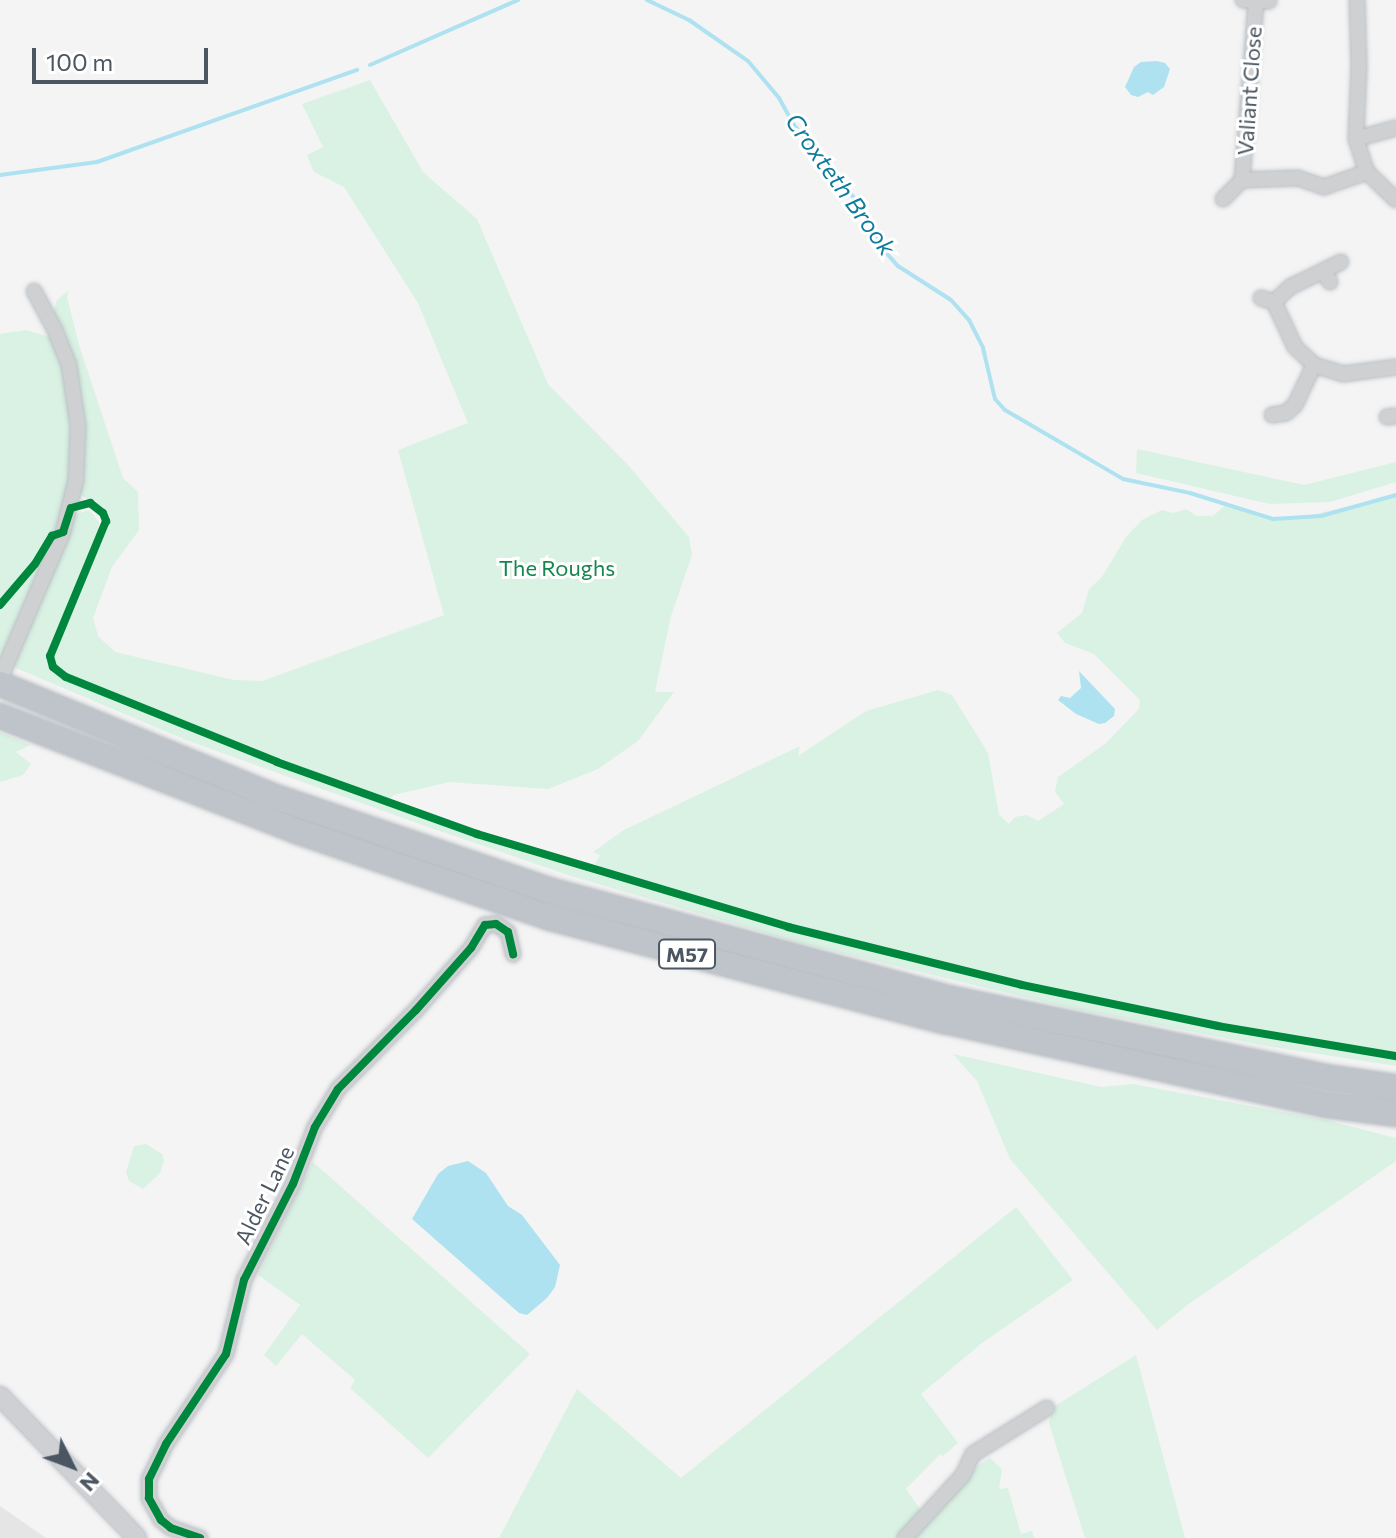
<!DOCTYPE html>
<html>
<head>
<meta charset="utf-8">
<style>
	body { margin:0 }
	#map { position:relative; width:1396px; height:1538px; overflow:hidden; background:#f4f4f4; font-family:Commissioner,sans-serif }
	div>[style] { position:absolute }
	.education>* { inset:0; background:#e6e5e6 }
	.green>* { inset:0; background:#d9f2e3 }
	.water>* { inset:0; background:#aee2f0 }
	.stream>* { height:4px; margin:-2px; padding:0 2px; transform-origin:2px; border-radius:2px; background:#aee2f0 }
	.roads { filter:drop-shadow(0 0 2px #b9bec3) drop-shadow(0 0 2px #b9bec3) }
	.minor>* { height:14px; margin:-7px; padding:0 7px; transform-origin:7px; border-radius:7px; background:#ced0d2 }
	.secondary>* { height:18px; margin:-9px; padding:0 9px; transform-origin:9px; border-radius:9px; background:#ced0d4 }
	.motorway>* { height:24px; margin:-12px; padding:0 12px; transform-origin:12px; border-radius:12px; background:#bec4c9 }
	.cycleway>* { height:8px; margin:-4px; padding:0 4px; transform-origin:4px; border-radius:4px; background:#00873e }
	span { translate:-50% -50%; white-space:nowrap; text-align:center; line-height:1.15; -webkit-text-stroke:6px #fff; paint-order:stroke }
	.shield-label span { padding:2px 6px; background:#fff; border:2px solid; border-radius:6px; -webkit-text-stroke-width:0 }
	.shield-label { font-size:20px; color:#4a5661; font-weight:700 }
	.street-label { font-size:22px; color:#4a5661 }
	.park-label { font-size:22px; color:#17864f }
	.water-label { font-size:24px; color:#0c7c9b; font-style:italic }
	.north { position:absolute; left:32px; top:1426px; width:80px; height:80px; -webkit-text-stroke:6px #fff; paint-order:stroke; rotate:132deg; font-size:22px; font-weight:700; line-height:32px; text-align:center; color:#4a5661 }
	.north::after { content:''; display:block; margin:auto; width:28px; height:36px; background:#4a5661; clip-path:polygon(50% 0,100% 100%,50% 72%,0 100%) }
	.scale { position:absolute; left:32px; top:48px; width:176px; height:36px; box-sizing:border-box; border:4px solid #4a5661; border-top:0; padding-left:10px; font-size:24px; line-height:28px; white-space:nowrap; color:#4a5661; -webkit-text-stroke:6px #fff; paint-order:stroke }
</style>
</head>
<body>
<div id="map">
	<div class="education">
		<div style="clip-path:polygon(0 1506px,46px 1538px,0 1538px)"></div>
	</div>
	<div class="green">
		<div style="clip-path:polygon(370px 80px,423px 172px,477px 219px,548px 384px,628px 465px,689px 537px,692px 555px,671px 616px,655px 692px,674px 692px,638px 741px,598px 769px,548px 789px,449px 782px,394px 795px,388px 801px,494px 841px,602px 876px,604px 869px,595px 864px,600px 855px,593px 852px,624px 830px,800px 746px,798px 756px,866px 711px,938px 690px,952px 695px,988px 753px,999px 815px,1009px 824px,1015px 817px,1027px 815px,1038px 821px,1064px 804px,1055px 792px,1058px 777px,1105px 744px,1139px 709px,1140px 700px,1094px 654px,1065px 643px,1057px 633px,1082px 613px,1089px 589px,1102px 577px,1126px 537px,1142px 520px,1162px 510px,1173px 513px,1186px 509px,1197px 516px,1213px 516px,1227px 504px,1273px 519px,1299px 518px,1396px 495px,1396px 1066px,1261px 1045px,1074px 1009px,796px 942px,571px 876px,422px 825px,186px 740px,11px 666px,74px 515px,89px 510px,99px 522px,97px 541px,47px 656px,51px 670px,64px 676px,54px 664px,53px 654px,108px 528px,105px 510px,79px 494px,83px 460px,53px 315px,57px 300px,69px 290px,67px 297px,79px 345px,123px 478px,138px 492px,139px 530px,112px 567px,93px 618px,98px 636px,115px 652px,234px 680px,262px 681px,444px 615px,398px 450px,468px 423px,418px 303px,344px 187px,314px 172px,307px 155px,323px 147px,302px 104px)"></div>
		<div style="clip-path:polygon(26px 330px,53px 338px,62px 360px,69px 393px,74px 454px,61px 526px,52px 531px,33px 563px,0 602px,0 334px)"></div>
		<div style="clip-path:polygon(1137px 449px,1304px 485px,1396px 462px,1396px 482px,1330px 502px,1270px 504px,1136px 473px)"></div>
		<div style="clip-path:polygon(54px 538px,0 662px,0 609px,20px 587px)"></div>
		<div style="clip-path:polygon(0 732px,30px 745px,16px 752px,31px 764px,23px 775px,0 782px)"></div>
		<div style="clip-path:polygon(953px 1054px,1101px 1087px,1133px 1084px,1326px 1120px,1396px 1138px,1396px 1161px,1186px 1306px,1157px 1330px,1010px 1159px,977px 1081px)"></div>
		<div style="clip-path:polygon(146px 1144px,162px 1154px,164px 1161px,160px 1173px,143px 1189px,129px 1181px,126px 1172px,134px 1146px)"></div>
		<div style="clip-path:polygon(313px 1162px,530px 1354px,428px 1458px,350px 1388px,355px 1380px,302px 1334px,276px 1366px,264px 1355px,300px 1305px,258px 1275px)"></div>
		<div style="clip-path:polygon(1016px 1207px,1073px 1280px,982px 1343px,921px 1394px,958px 1443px,943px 1456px,940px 1454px,906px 1489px,922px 1512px,898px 1538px,499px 1538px,577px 1389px,681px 1478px)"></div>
		<div style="clip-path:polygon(1136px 1355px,1185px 1538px,1085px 1538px,1049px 1423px,1052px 1408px)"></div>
		<div style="clip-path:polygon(990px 1458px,1002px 1469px,999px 1489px,1008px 1488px,1021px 1534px,1032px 1531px,1034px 1538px,912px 1538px,979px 1465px)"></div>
	</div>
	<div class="water">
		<div style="clip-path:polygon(1157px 61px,1165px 63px,1170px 69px,1164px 87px,1153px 95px,1148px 92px,1138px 97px,1131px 95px,1125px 87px,1134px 67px,1141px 62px)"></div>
		<div style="clip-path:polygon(1079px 671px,1115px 709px,1114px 716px,1105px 723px,1099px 724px,1076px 714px,1058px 700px,1061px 696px,1070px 698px,1081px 688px)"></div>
		<div style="clip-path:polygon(468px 1161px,486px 1173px,508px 1206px,522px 1215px,560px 1265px,555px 1287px,547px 1298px,527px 1315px,519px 1313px,412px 1219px,438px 1174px,448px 1166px)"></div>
	</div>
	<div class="stream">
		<div style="left:647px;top:0;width:47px;rotate:25.5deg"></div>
		<div style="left:689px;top:20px;width:72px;rotate:34.8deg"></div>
		<div style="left:748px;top:61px;width:48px;rotate:50deg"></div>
		<div style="left:779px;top:98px;width:31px;rotate:61deg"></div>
		<div style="left:794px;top:125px;width:110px;rotate:50.5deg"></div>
		<div style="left:864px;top:210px;width:43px;rotate:64deg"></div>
		<div style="left:883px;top:249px;width:23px;rotate:49deg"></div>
		<div style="left:898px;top:266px;width:63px;rotate:32.7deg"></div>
		<div style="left:951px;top:300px;width:27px;rotate:48deg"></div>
		<div style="left:969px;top:320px;width:31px;rotate:63deg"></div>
		<div style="left:983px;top:348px;width:52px;rotate:76.8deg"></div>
		<div style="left:995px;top:399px;width:15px;rotate:48deg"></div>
		<div style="left:1005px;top:410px;width:137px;rotate:30.3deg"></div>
		<div style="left:1123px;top:479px;width:68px;rotate:11.8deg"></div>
		<div style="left:1190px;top:493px;width:87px;rotate:17.4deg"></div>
		<div style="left:1273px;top:519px;width:48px;rotate:-3.6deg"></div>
		<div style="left:1321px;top:516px;width:78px;rotate:-15.6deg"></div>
		<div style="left:370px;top:65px;width:162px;rotate:-23.7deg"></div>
		<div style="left:0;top:175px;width:98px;rotate:-7.6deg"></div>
		<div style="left:97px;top:162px;width:276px;rotate:-19.5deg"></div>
	</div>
	<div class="roads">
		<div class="minor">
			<div style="left:1243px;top:0;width:26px;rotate:2deg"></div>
			<div style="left:1357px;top:0;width:66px;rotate:88.3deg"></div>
			<div style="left:1359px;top:66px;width:73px;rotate:92.4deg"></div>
			<div style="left:1356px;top:139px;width:35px;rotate:72deg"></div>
			<div style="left:1367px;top:172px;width:40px;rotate:44deg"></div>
			<div style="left:1356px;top:139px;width:41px;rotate:-15.4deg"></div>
			<div style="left:1242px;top:180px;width:179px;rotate:-85.5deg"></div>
			<div style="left:1223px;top:199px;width:27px;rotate:-45deg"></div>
			<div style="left:1242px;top:180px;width:56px;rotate:-2deg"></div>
			<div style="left:1298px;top:178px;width:28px;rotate:19deg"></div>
			<div style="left:1324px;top:187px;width:46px;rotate:-19.2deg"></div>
			<div style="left:1330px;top:282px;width:13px;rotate:-122deg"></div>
			<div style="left:1323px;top:271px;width:20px;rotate:-27deg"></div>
			<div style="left:1261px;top:298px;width:14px;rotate:17deg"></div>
			<div style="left:1274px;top:302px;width:22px;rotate:-43deg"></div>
			<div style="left:1290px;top:287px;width:37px;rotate:-26deg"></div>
			<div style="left:1274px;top:302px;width:50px;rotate:65deg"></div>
			<div style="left:1295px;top:347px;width:26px;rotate:43deg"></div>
			<div style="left:1314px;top:365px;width:30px;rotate:17deg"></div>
			<div style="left:1343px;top:374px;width:53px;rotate:-7.5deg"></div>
			<div style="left:1272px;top:415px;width:14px;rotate:-8deg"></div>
			<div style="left:1286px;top:413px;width:12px;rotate:-42deg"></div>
			<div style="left:1295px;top:405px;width:44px;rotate:-64.6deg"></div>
			<div style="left:1387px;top:417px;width:9px;rotate:-6deg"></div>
			<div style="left:0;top:679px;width:160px;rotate:-66.8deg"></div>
			<div style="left:63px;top:532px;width:54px;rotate:-76deg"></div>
			<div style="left:76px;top:480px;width:54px;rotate:-87.9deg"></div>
			<div style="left:78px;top:426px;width:62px;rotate:-98.4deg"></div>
			<div style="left:69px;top:365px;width:38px;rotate:-112deg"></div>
			<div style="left:55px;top:330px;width:44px;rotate:-118.3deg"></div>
			<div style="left:200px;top:1538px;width:31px;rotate:-161deg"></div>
			<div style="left:171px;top:1528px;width:13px;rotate:-141deg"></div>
			<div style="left:161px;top:1520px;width:25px;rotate:-119deg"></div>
			<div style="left:149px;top:1498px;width:19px;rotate:-90deg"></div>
			<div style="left:149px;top:1479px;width:39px;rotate:-64deg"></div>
			<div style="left:166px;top:1444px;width:108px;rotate:-56.3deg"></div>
			<div style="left:226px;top:1354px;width:76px;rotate:-76.3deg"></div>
			<div style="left:244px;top:1280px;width:108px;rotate:-63deg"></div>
			<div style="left:293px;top:1184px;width:61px;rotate:-68.9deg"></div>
			<div style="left:315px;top:1127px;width:44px;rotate:-58.8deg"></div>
			<div style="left:338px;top:1089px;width:111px;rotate:-45.4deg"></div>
			<div style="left:416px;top:1010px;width:83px;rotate:-48.4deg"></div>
			<div style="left:471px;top:948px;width:27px;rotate:-59deg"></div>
			<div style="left:485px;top:925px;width:11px;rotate:-5deg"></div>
			<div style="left:496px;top:924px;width:14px;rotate:34deg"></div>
			<div style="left:508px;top:932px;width:23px;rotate:77deg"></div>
			<div style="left:905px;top:1538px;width:86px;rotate:-47.4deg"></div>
			<div style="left:963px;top:1475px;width:23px;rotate:-65deg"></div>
			<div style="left:973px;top:1454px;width:87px;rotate:-31.9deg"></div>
		</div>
		<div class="secondary">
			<div style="left:0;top:1396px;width:197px;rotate:46deg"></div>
		</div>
		<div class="motorway">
			<div style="left:0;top:684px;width:292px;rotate:22.3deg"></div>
			<div style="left:270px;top:795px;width:295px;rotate:18.8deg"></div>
			<div style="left:549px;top:890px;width:414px;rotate:15.1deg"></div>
			<div style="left:949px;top:998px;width:392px;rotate:11.8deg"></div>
			<div style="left:1333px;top:1078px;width:64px;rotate:8.1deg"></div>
			<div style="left:0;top:716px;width:318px;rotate:21.2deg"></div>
			<div style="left:296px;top:831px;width:268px;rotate:18.9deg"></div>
			<div style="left:550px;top:918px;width:407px;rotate:14.7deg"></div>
			<div style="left:944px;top:1021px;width:391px;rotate:12.4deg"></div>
			<div style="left:1326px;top:1105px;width:71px;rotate:7.3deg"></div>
		</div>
	</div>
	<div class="cycleway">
		<div style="left:0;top:605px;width:54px;rotate:-49.5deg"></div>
		<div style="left:35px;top:564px;width:33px;rotate:-59deg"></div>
		<div style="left:52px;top:536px;width:12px;rotate:-20deg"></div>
		<div style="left:63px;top:532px;width:25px;rotate:-72deg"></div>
		<div style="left:71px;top:508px;width:20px;rotate:-15deg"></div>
		<div style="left:90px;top:503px;width:16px;rotate:38deg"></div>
		<div style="left:103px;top:513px;width:9px;rotate:69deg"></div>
		<div style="left:106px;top:521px;width:146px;rotate:112.5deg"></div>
		<div style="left:50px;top:656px;width:11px;rotate:75deg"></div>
		<div style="left:53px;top:667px;width:16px;rotate:38deg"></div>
		<div style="left:66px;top:677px;width:227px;rotate:21.9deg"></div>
		<div style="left:277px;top:762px;width:213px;rotate:19.8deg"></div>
		<div style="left:477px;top:834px;width:325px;rotate:16.6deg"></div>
		<div style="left:788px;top:927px;width:241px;rotate:13.9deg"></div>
		<div style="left:1022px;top:985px;width:200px;rotate:11.8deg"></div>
		<div style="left:1218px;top:1026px;width:181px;rotate:9.6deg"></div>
		<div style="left:200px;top:1538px;width:31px;rotate:-161deg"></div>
		<div style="left:171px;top:1528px;width:13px;rotate:-141deg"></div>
		<div style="left:161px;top:1520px;width:25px;rotate:-119deg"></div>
		<div style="left:149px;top:1498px;width:19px;rotate:-90deg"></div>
		<div style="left:149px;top:1479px;width:39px;rotate:-64deg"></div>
		<div style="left:166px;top:1444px;width:108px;rotate:-56.3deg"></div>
		<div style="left:226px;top:1354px;width:76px;rotate:-76.3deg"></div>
		<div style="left:244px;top:1280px;width:108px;rotate:-63deg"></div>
		<div style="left:293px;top:1184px;width:61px;rotate:-68.9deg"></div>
		<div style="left:315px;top:1127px;width:44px;rotate:-58.8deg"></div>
		<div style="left:338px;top:1089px;width:111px;rotate:-45.4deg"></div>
		<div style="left:416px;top:1010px;width:83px;rotate:-48.4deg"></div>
		<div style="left:471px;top:948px;width:27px;rotate:-59deg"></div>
		<div style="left:485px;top:925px;width:11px;rotate:-5deg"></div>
		<div style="left:496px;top:924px;width:14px;rotate:34deg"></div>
		<div style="left:508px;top:932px;width:23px;rotate:77deg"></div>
	</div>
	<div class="shield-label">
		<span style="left:687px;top:954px">M57</span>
	</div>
	<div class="street-label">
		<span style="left:1249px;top:91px;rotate:-86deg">Valiant Close</span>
		<span style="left:264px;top:1195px;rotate:-64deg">Alder Lane</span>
	</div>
	<div class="park-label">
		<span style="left:557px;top:568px">The Roughs</span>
	</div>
	<div class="water-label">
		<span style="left:841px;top:184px;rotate:54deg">Croxteth Brook</span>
	</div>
	<div class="north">N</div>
	<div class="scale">100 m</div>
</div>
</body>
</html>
